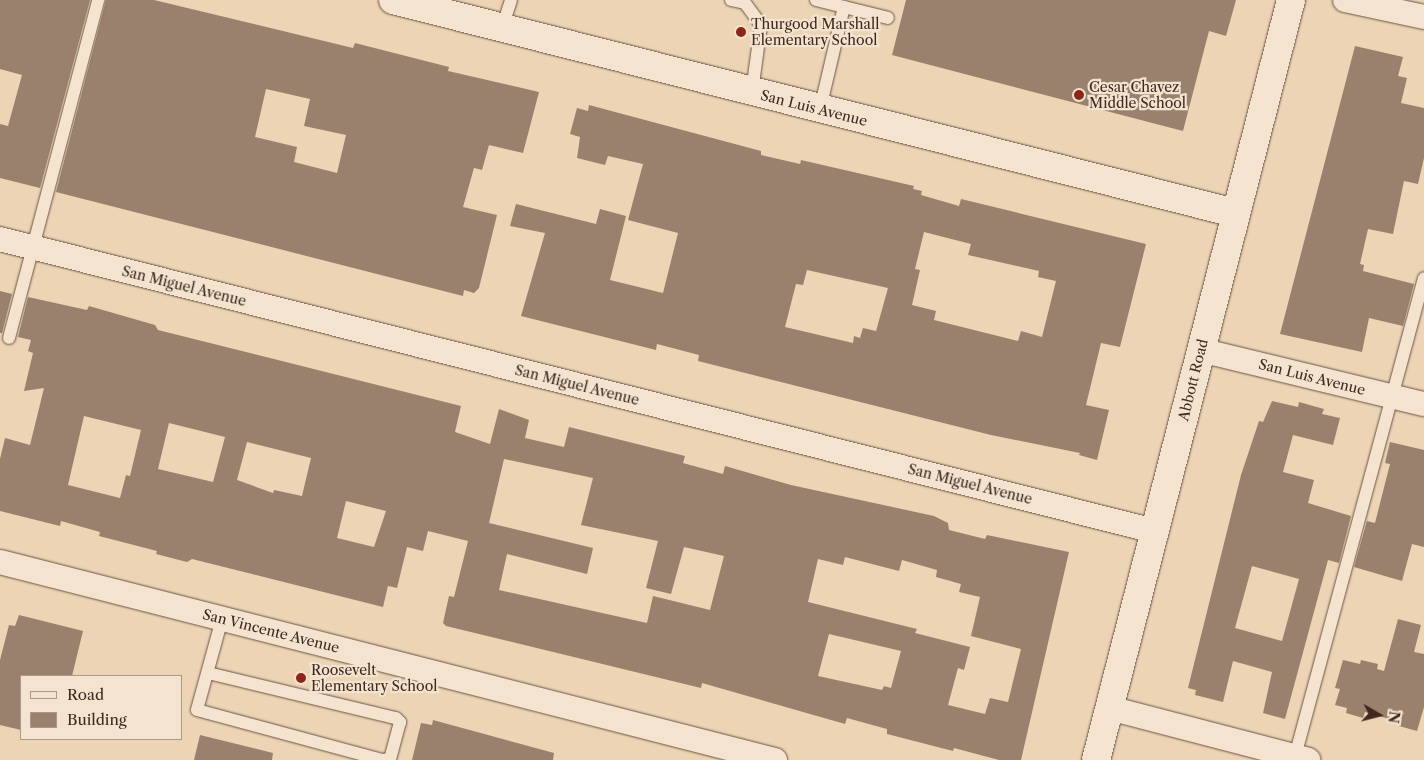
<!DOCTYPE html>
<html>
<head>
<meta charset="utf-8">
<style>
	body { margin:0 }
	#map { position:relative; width:1424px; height:760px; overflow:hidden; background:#ecd4b5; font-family:"Libre Caslon Text",serif }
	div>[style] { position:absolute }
	.building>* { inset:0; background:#9a816d }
	.roads { filter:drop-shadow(0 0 1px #6c5344) drop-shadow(0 0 1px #6c5344) }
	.lane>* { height:12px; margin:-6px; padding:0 6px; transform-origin:6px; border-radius:6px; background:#f3e3cf }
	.street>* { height:24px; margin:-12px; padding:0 12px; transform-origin:12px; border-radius:12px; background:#f3e3cf }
	.secondary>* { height:28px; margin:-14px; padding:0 14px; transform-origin:14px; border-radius:14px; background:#f3e3cf }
	.dots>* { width:14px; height:14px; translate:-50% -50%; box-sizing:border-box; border:2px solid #f3e3cf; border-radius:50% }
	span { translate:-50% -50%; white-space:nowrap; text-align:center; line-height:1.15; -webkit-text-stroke:4.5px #f3e3cf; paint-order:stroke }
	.poi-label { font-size:14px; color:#41281f }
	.left { translate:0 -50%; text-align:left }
	.street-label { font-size:14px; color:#41281f }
	.legend { position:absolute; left:20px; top:675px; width:162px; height:65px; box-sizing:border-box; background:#f3e3cf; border:1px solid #ac9889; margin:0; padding:6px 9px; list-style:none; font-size:15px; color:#41281f }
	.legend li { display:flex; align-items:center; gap:10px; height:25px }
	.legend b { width:25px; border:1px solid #ac9889 }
	.north { position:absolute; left:1354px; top:690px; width:50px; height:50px; -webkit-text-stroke:4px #f3e3cf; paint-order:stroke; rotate:98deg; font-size:14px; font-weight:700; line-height:20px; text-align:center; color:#41281f }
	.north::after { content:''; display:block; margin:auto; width:18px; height:22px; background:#41281f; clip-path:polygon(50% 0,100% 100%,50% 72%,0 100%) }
</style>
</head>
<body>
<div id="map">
	<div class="building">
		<div style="clip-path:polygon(0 0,90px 0,40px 188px,0 178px,0 124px,8px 126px,22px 75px,0 69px)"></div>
		<div style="clip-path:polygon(evenodd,106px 0,154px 0,353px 48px,355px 43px,449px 67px,448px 71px,539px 92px,523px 153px,489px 145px,482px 170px,474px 168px,463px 207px,497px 215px,479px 288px,474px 293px,464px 290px,463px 296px,56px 192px,106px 0,266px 89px,310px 99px,304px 126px,346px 135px,337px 173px,294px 162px,297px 147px,255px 137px,266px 89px)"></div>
		<div style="clip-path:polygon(906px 0,1236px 0,1226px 36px,1209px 31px,1183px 131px,892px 55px)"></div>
		<div style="clip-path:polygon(1355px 46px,1403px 57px,1398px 76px,1407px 78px,1401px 103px,1424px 108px,1424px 158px,1418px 184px,1404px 181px,1393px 234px,1368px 229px,1360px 264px,1364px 265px,1363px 271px,1414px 284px,1403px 326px,1369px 318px,1362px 352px,1280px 334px)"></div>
		<div style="clip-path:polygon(evenodd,589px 105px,761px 151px,761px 155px,800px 164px,801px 160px,914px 186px,913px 189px,922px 191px,921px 195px,959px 206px,961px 199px,1146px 244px,1120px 347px,1101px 343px,1086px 405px,1109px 410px,1097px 460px,1079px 455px,1080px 453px,991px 435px,698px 361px,699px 355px,657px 344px,656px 350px,521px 316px,545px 233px,510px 226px,516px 204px,596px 224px,600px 209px,626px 216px,610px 280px,663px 293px,678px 233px,628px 220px,643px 164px,608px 156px,605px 165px,577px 158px,580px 137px,570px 134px,577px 108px,588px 111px,589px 105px,924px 232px,971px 244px,968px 255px,1039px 271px,1038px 277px,1056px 281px,1042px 337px,1021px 331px,1018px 341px,934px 320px,936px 311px,912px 305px,920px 270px,915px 269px,924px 232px,589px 105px,807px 270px,888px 288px,876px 331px,863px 328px,860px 338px,854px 336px,853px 343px,785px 327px,796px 284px,803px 285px,807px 270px)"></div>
		<div style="clip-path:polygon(0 291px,12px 294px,2px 333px,0 333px)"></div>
		<div style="clip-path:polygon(evenodd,28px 297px,87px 310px,89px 306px,155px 325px,158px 330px,461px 406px,455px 432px,490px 444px,499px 409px,529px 420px,525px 438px,564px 447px,569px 427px,685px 456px,683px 463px,723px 474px,725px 466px,791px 485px,934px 516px,948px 523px,949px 530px,985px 539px,987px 535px,1069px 552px,1021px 760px,999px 760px,954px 748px,953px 751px,887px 734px,887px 729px,847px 718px,845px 724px,702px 683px,701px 688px,446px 626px,443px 623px,449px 596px,454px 597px,468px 541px,428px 531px,423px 551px,407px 547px,397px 588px,388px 586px,383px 607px,192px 559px,187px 562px,156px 554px,157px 551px,99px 536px,100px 532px,61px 521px,60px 526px,0 511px,0 459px,5px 438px,30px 445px,44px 388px,24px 391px,33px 353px,28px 351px,31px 340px,18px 337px,28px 297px,84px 416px,141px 430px,130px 476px,126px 475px,120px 498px,68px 485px,84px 416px,28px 297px,169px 423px,225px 437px,213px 482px,158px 469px,169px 423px,28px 297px,247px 442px,311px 458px,302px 496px,274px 490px,273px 493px,237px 480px,247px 442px,28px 297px,504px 459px,593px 478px,581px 525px,658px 541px,646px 588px,671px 594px,684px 547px,724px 556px,710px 610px,653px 596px,647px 623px,499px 590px,507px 554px,587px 574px,593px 548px,489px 523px,504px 459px,28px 297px,346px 501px,386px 511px,374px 547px,337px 538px,346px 501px,28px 297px,845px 557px,899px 571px,902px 560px,937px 570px,936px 577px,961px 584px,959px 592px,980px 597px,971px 636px,1021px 649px,1008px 702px,990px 698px,985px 714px,948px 705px,958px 668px,964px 670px,970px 647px,915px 633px,917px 629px,808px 602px,818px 559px,843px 565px,845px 557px,28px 297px,829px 634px,901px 651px,891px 688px,884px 686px,882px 690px,818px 676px,829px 634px)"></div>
		<div style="clip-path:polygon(evenodd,1272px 401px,1298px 407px,1299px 402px,1324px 409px,1322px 414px,1340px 418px,1333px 445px,1293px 435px,1283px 472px,1314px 480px,1308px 503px,1351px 516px,1339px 563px,1328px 560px,1285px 719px,1263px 713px,1272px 672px,1233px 661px,1223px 702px,1195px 695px,1196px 690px,1188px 688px,1241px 475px,1259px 421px,1263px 422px,1272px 401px,1252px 566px,1299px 579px,1282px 641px,1235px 628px,1252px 566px)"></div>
		<div style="clip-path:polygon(1390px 442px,1424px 450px,1424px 547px,1412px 544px,1402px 581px,1354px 567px,1367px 521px,1375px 523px,1390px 464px,1385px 463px)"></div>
		<div style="clip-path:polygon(19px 615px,83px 631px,72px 676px,21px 676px,21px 730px,0 725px,0 660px,9px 625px,15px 626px)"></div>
		<div style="clip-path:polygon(1398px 619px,1421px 625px,1414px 652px,1424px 654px,1424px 707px,1417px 731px,1399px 726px,1400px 722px,1365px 712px,1363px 718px,1346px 713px,1347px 708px,1335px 705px,1340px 689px,1335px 688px,1343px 660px,1360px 664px,1361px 660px,1378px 664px,1377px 669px,1384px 671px)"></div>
		<div style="clip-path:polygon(433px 720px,554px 753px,553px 760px,412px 760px,421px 723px,432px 725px)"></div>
		<div style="clip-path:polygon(200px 735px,273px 753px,272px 760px,194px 760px)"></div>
	</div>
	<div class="roads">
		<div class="lane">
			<div style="left:731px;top:0;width:14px;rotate:12deg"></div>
			<div style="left:745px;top:3px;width:27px;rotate:54deg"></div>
			<div style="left:761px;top:25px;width:68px;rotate:97.7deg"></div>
			<div style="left:816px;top:0;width:74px;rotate:14deg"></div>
			<div style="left:502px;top:28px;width:29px;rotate:-72deg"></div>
			<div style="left:820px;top:109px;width:105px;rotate:-76.8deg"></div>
			<div style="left:9px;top:338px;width:350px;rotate:-75.2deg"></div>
			<div style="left:222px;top:619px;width:94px;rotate:105.4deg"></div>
			<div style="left:197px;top:710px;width:192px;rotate:15.1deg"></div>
			<div style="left:208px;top:673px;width:193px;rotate:13.5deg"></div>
			<div style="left:396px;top:718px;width:6px;rotate:45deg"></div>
			<div style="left:400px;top:722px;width:38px;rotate:105deg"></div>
			<div style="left:390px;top:759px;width:7px;rotate:172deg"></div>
			<div style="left:1294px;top:760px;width:499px;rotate:-74.9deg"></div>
		</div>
		<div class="street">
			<div style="left:1345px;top:0;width:81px;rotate:12.1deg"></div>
			<div style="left:0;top:239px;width:1190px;rotate:14.2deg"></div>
			<div style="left:1200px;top:350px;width:230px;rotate:13.6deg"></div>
			<div style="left:0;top:562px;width:800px;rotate:14.33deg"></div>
			<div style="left:1109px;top:708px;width:206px;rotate:14.6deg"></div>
		</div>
		<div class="secondary">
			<div style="left:393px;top:0;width:869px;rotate:14.2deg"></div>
			<div style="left:1096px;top:760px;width:785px;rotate:-75.61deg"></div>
		</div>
	</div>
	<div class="dots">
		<div style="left:741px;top:32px;background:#8f2418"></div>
		<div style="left:1079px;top:95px;background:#8f2418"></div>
		<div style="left:301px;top:678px;background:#8f2418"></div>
	</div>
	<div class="poi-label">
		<span class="left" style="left:751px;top:32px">Thurgood Marshall<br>Elementary School</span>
		<span class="left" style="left:1089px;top:95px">Cesar Chavez<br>Middle School</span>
		<span class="left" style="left:311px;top:678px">Roosevelt<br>Elementary School</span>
	</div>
	<div class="street-label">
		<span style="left:814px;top:108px;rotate:14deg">San Luis Avenue</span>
		<span style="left:184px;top:286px;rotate:14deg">San Miguel Avenue</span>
		<span style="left:1312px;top:377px;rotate:14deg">San Luis Avenue</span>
		<span style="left:1193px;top:380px;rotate:-76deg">Abbott Road</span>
		<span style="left:577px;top:385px;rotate:14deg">San Miguel Avenue</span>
		<span style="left:970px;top:484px;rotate:14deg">San Miguel Avenue</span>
		<span style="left:271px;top:631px;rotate:14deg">San Vincente Avenue</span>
	</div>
	<ul class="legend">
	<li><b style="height:6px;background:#f3e3cf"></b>Road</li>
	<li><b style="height:14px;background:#9a816d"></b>Building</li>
	</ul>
	<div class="north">N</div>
</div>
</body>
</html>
